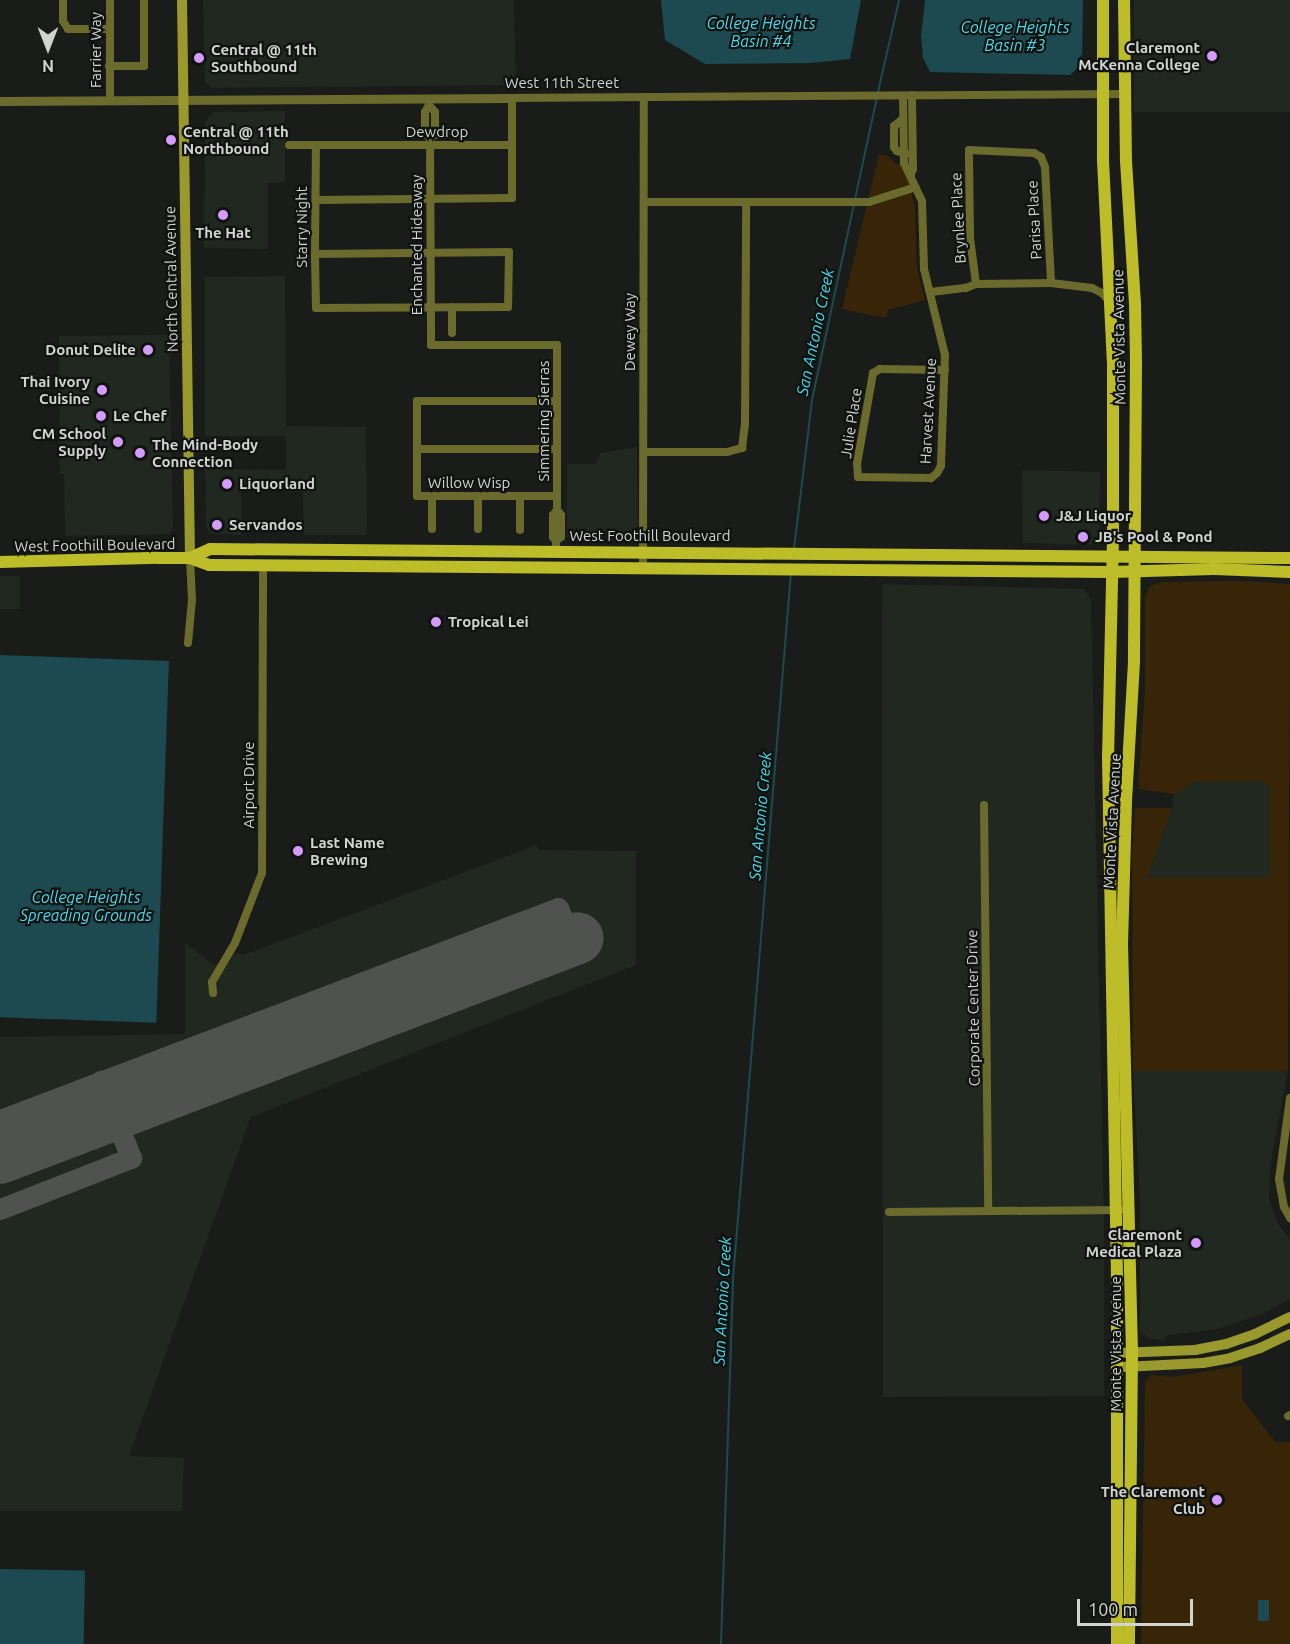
<!DOCTYPE html>
<html>
<head>
<meta charset="utf-8">
<style>
	body { margin:0 }
	#map { position:relative; width:1290px; height:1644px; overflow:hidden; background:#191c18; font-family:Ubuntu,sans-serif }
	div>[style] { position:absolute }
	.built>* { inset:0; background:#212820; transform-origin:0 0 }
	.green>* { inset:0; background:#382507 }
	.water>* { inset:0; background:#1d4a51; transform-origin:0 0 }
	.stream>* { height:2px; margin:-1px; padding:0 1px; transform-origin:1px; border-radius:1px; background:#1d4a51 }
	.taxiway>* { height:21px; margin:-10.5px; padding:0 10.5px; transform-origin:10.5px; border-radius:10.5px; background:#4f524e }
	.runway>* { height:52px; margin:-26px; padding:0 26px; transform-origin:26px; border-radius:26px; background:#4f524e }
	.minor>* { height:8px; margin:-4px; padding:0 4px; transform-origin:4px; border-radius:4px; background:#6b6b2e }
	.tertiary>* { height:9px; margin:-4.5px; padding:0 4.5px; transform-origin:4.5px; border-radius:4.5px; background:#6b6b2e }
	.secondary>* { height:10px; margin:-5px; padding:0 5px; transform-origin:5px; border-radius:5px; background:#99992e }
	.primary>* { height:12px; margin:-6px; padding:0 6px; transform-origin:6px; border-radius:6px; background:#bdbc29 }
	.dots>* { width:16px; height:16px; translate:-50% -50%; box-sizing:border-box; border:3px solid #10130f; border-radius:50% }
	span { translate:-50% -50%; white-space:nowrap; text-align:center; line-height:1.15; -webkit-text-stroke:4.5px #10130f; paint-order:stroke }
	.poi-label { font-size:15px; color:#d1d4d1; font-weight:700 }
	.right { translate:-100% -50%; text-align:right }
	.left { translate:0 -50%; text-align:left }
	.street-label { font-size:15px; color:#d1d4d1 }
	.water-label { font-size:16px; color:#48daef; font-style:italic }
	.north { position:absolute; left:18px; top:18px; width:60px; height:60px; -webkit-text-stroke:4px #10130f; paint-order:stroke; rotate:180deg; font-size:16px; font-weight:700; line-height:24px; text-align:center; color:#d1d4d1 }
	.north::after { content:''; display:block; margin:auto; width:21px; height:27px; background:#d1d4d1; clip-path:polygon(50% 0,100% 100%,50% 72%,0 100%) }
	.scale { position:absolute; left:1077px; top:1599px; width:116px; height:27px; box-sizing:border-box; border:3px solid #d1d4d1; border-top:0; padding-left:8px; font-size:18px; line-height:21px; white-space:nowrap; color:#d1d4d1; -webkit-text-stroke:4px #10130f; paint-order:stroke }
</style>
</head>
<body>
<div id="map">
	<div class="built">
		<div style="clip-path:polygon(203px 0,514px 0,516px 85px,212px 88px,205px 82px)"></div>
		<div style="left:1134px;top:0;width:156px;height:112px"></div>
		<div style="clip-path:polygon(285px 111px,285px 182px,268px 183px,268px 249px,204px 248px,205px 121px,214px 112px)"></div>
		<div style="clip-path:polygon(285px 276px,286px 426px,366px 427px,367px 535px,304px 535px,303px 492px,286px 492px,286px 436px,205px 436px,205px 277px)"></div>
		<div style="clip-path:polygon(169px 335px,173px 529px,168px 534px,65px 536px,64px 474px,60px 474px,59px 336px)"></div>
		<div style="clip-path:polygon(637px 447px,638px 533px,630px 541px,567px 538px,567px 464px,596px 464px,601px 453px)"></div>
		<div style="clip-path:polygon(205px 469px,285px 470px,285px 490px,241px 491px,241px 535px,211px 534px,206px 527px)"></div>
		<div style="clip-path:polygon(1022px 470px,1100px 472px,1099px 537px,1090px 545px,1023px 543px)"></div>
		<div style="left:0;top:576px;width:20px;height:33px"></div>
		<div style="clip-path:polygon(882px 584px,1084px 589px,1091px 600px,1104px 1223px,1104px 1396px,883px 1397px)"></div>
		<div style="clip-path:polygon(1243px 780px,1263px 781px,1270px 787px,1270px 879px,1147px 878px,1172px 808px,1174px 794px,1193px 782px)"></div>
		<div style="clip-path:polygon(537px 845px,539px 850px,636px 851px,636px 965px,251px 1117px,129px 1456px,184px 1458px,182px 1511px,0 1511px,0 1037px,185px 1034px,185px 943px,214px 965px,237px 953px,243px 955px)"></div>
		<div style="clip-path:polygon(1133px 1071px,1288px 1071px,1270px 1166px,1269px 1198px,1278px 1224px,1290px 1239px,1290px 1299px,1263px 1314px,1218px 1329px,1169px 1335px,1162px 1340px,1149px 1338px,1140px 1332px,1140px 1199px)"></div>
	</div>
	<div class="green">
		<div style="clip-path:polygon(879px 154px,888px 156px,896px 164px,902px 164px,907px 175px,915px 207px,917px 269px,925px 300px,888px 310px,886px 318px,842px 309px)"></div>
		<div style="clip-path:polygon(1245px 581px,1290px 584px,1288px 1071px,1133px 1071px,1132px 853px,1135px 808px,1172px 808px,1147px 878px,1270px 878px,1270px 787px,1263px 781px,1193px 782px,1174px 794px,1138px 789px,1145px 689px,1145px 597px,1150px 586px,1161px 582px)"></div>
		<div style="clip-path:polygon(1242px 1365px,1242px 1399px,1275px 1442px,1290px 1442px,1290px 1644px,1141px 1644px,1145px 1382px,1151px 1375px,1173px 1377px)"></div>
	</div>
	<div class="water">
		<div style="clip-path:polygon(661px 0,861px 0,850px 59px,810px 63px,705px 64px,665px 40px)"></div>
		<div style="clip-path:polygon(925px 0,1083px 0,1082px 64px,1070px 75px,930px 72px,923px 58px,921px 37px)"></div>
		<div style="left:0;top:655px;width:169px;height:362px;rotate:2deg"></div>
		<div style="left:0;top:1569px;width:85px;height:75px;rotate:1deg"></div>
		<div style="left:1258px;top:1600px;width:11px;height:21px"></div>
	</div>
	<div class="stream">
		<div style="left:878px;top:92px;width:94px;rotate:-77.1deg"></div>
		<div style="left:794px;top:549px;width:150px;rotate:-83.1deg"></div>
		<div style="left:812px;top:400px;width:309px;rotate:-77.9deg"></div>
		<div style="left:721px;top:1644px;width:365px;rotate:-88.1deg"></div>
		<div style="left:733px;top:1279px;width:709px;rotate:-85.31deg"></div>
	</div>
	<div class="taxiway">
		<div style="left:366px;top:981px;width:35px;rotate:70deg"></div>
		<div style="left:0;top:1120px;width:597px;rotate:-20.8deg"></div>
		<div style="left:558px;top:908px;width:35px;rotate:68deg"></div>
		<div style="left:0;top:1209px;width:141px;rotate:-21.3deg"></div>
		<div style="left:131px;top:1158px;width:83px;rotate:-111.3deg"></div>
	</div>
	<div class="runway">
		<div style="left:0;top:1158px;width:618px;rotate:-20.84deg"></div>
	</div>
	<div class="minor">
		<div style="left:63px;top:0;width:21px;rotate:90deg"></div>
		<div style="left:63px;top:21px;width:9px;rotate:58deg"></div>
		<div style="left:68px;top:29px;width:41px"></div>
		<div style="left:110px;top:0;width:100px;rotate:90deg"></div>
		<div style="left:109px;top:66px;width:35px"></div>
		<div style="left:144px;top:66px;width:66px;rotate:-90deg"></div>
		<div style="left:903px;top:96px;width:67px;rotate:89.1deg"></div>
		<div style="left:904px;top:163px;width:42px;rotate:64.7deg"></div>
		<div style="left:922px;top:201px;width:68px;rotate:88.3deg"></div>
		<div style="left:924px;top:269px;width:89px;rotate:76.3deg"></div>
		<div style="left:945px;top:355px;width:111px;rotate:92.1deg"></div>
		<div style="left:941px;top:466px;width:8px;rotate:120deg"></div>
		<div style="left:937px;top:473px;width:8px;rotate:140deg"></div>
		<div style="left:931px;top:478px;width:73px;rotate:-179.2deg"></div>
		<div style="left:858px;top:477px;width:13px;rotate:-94deg"></div>
		<div style="left:857px;top:464px;width:92px;rotate:-80deg"></div>
		<div style="left:873px;top:373px;width:8px;rotate:-30deg"></div>
		<div style="left:880px;top:369px;width:65px;rotate:0.9deg"></div>
		<div style="left:509px;top:98px;width:615px;rotate:-0.37deg"></div>
		<div style="left:903px;top:119px;width:11px;rotate:142deg"></div>
		<div style="left:894px;top:126px;width:21px;rotate:90deg"></div>
		<div style="left:894px;top:147px;width:5px;rotate:53deg"></div>
		<div style="left:897px;top:151px;width:10px;rotate:17deg"></div>
		<div style="left:430px;top:137px;width:5px;rotate:-158deg"></div>
		<div style="left:425px;top:135px;width:23px;rotate:-90deg"></div>
		<div style="left:425px;top:112px;width:8px;rotate:-60deg"></div>
		<div style="left:429px;top:105px;width:9px;rotate:49deg"></div>
		<div style="left:435px;top:112px;width:23px;rotate:90deg"></div>
		<div style="left:435px;top:135px;width:5px;rotate:158deg"></div>
		<div style="left:430px;top:137px;width:208px;rotate:89.7deg"></div>
		<div style="left:431px;top:345px;width:126px"></div>
		<div style="left:557px;top:345px;width:165px;rotate:90deg"></div>
		<div style="left:557px;top:510px;width:6px;rotate:129deg"></div>
		<div style="left:553px;top:515px;width:22px;rotate:90deg"></div>
		<div style="left:553px;top:537px;width:5px;rotate:53deg"></div>
		<div style="left:556px;top:541px;width:10px;rotate:90deg"></div>
		<div style="left:289px;top:145px;width:223px"></div>
		<div style="left:512px;top:145px;width:47px;rotate:-90deg"></div>
		<div style="left:911px;top:174px;width:5px;rotate:-68deg"></div>
		<div style="left:913px;top:169px;width:74px;rotate:-90.8deg"></div>
		<div style="left:316px;top:200px;width:196px;rotate:-0.6deg"></div>
		<div style="left:512px;top:198px;width:53px;rotate:-90deg"></div>
		<div style="left:644px;top:202px;width:225px"></div>
		<div style="left:869px;top:202px;width:49px;rotate:-17.7deg"></div>
		<div style="left:315px;top:254px;width:194px;rotate:-0.6deg"></div>
		<div style="left:509px;top:252px;width:55px;rotate:91deg"></div>
		<div style="left:508px;top:307px;width:192px;rotate:179.7deg"></div>
		<div style="left:316px;top:308px;width:54px;rotate:-91.1deg"></div>
		<div style="left:315px;top:254px;width:108px;rotate:-89.5deg"></div>
		<div style="left:976px;top:284px;width:46px;rotate:-97.4deg"></div>
		<div style="left:970px;top:238px;width:88px;rotate:-90.7deg"></div>
		<div style="left:969px;top:150px;width:65px;rotate:2.6deg"></div>
		<div style="left:1034px;top:153px;width:8px;rotate:30deg"></div>
		<div style="left:1041px;top:157px;width:11px;rotate:68deg"></div>
		<div style="left:1045px;top:167px;width:116px;rotate:87deg"></div>
		<div style="left:931px;top:292px;width:35px;rotate:-7deg"></div>
		<div style="left:966px;top:288px;width:11px;rotate:-22deg"></div>
		<div style="left:976px;top:284px;width:75px;rotate:-0.8deg"></div>
		<div style="left:1051px;top:283px;width:41px;rotate:7deg"></div>
		<div style="left:1092px;top:288px;width:11px;rotate:27deg"></div>
		<div style="left:1102px;top:293px;width:12px;rotate:48deg"></div>
		<div style="left:452px;top:333px;width:26px;rotate:-90deg"></div>
		<div style="left:557px;top:401px;width:140px;rotate:180deg"></div>
		<div style="left:417px;top:401px;width:95px;rotate:90deg"></div>
		<div style="left:417px;top:496px;width:140px"></div>
		<div style="left:417px;top:449px;width:140px"></div>
		<div style="left:644px;top:452px;width:83px"></div>
		<div style="left:727px;top:452px;width:16px;rotate:-15deg"></div>
		<div style="left:742px;top:448px;width:24px;rotate:-83deg"></div>
		<div style="left:745px;top:424px;width:222px;rotate:-89.7deg"></div>
		<div style="left:520px;top:496px;width:34px;rotate:90deg"></div>
		<div style="left:432px;top:529px;width:33px;rotate:-90deg"></div>
		<div style="left:478px;top:529px;width:33px;rotate:-90deg"></div>
		<div style="left:556px;top:541px;width:6px;rotate:-39deg"></div>
		<div style="left:561px;top:537px;width:22px;rotate:-90deg"></div>
		<div style="left:561px;top:515px;width:6px;rotate:-129deg"></div>
		<div style="left:643px;top:568px;width:471px;rotate:-89.9deg"></div>
		<div style="left:188px;top:643px;width:43px;rotate:-84.7deg"></div>
		<div style="left:192px;top:600px;width:42px;rotate:-92.7deg"></div>
		<div style="left:984px;top:805px;width:406px;rotate:89.4deg"></div>
		<div style="left:213px;top:993px;width:11px;rotate:-95deg"></div>
		<div style="left:212px;top:982px;width:45px;rotate:-59.5deg"></div>
		<div style="left:235px;top:943px;width:75px;rotate:-68.9deg"></div>
		<div style="left:262px;top:873px;width:308px;rotate:-89.8deg"></div>
		<div style="left:1290px;top:1098px;width:82px;rotate:97.7deg"></div>
		<div style="left:1279px;top:1179px;width:28px;rotate:80deg"></div>
		<div style="left:1284px;top:1207px;width:13px;rotate:61deg"></div>
		<div style="left:889px;top:1212px;width:231px;rotate:-0.5deg"></div>
		<div style="left:1288px;top:1416px;width:2px;rotate:-27deg"></div>
	</div>
	<div class="tertiary">
		<div style="left:0;top:101px;width:509px;rotate:-0.34deg"></div>
	</div>
	<div class="secondary">
		<div style="left:182px;top:0;width:558px;rotate:89.18deg"></div>
		<div style="left:1117px;top:1353px;width:78px;rotate:-2.2deg"></div>
		<div style="left:1195px;top:1350px;width:32px;rotate:-11deg"></div>
		<div style="left:1226px;top:1344px;width:31px;rotate:-19deg"></div>
		<div style="left:1255px;top:1334px;width:39px;rotate:-26deg"></div>
		<div style="left:1123px;top:1367px;width:80px;rotate:-2.9deg"></div>
		<div style="left:1203px;top:1363px;width:27px;rotate:-10deg"></div>
		<div style="left:1230px;top:1358px;width:32px;rotate:-18deg"></div>
		<div style="left:1260px;top:1348px;width:33px;rotate:-25deg"></div>
	</div>
	<div class="primary">
		<div style="left:1103px;top:0;width:160px;rotate:90deg"></div>
		<div style="left:1103px;top:160px;width:203px;rotate:87.2deg"></div>
		<div style="left:1113px;top:363px;width:175px;rotate:90deg"></div>
		<div style="left:1113px;top:538px;width:219px;rotate:91.3deg"></div>
		<div style="left:1108px;top:757px;width:523px;rotate:89.01deg"></div>
		<div style="left:1117px;top:1280px;width:364px;rotate:90deg"></div>
		<div style="left:1124px;top:0;width:161px;rotate:89.3deg"></div>
		<div style="left:1126px;top:161px;width:143px;rotate:86.4deg"></div>
		<div style="left:1135px;top:304px;width:60px;rotate:89deg"></div>
		<div style="left:1136px;top:364px;width:298px;rotate:90.4deg"></div>
		<div style="left:1134px;top:662px;width:140px;rotate:93.3deg"></div>
		<div style="left:1126px;top:802px;width:141px;rotate:91.6deg"></div>
		<div style="left:1122px;top:943px;width:410px;rotate:88.6deg"></div>
		<div style="left:1132px;top:1353px;width:291px;rotate:90.6deg"></div>
		<div style="left:190px;top:558px;width:22px;rotate:-24deg"></div>
		<div style="left:210px;top:549px;width:1080px;rotate:0.48deg"></div>
		<div style="left:0;top:562px;width:158px;rotate:-1.5deg"></div>
		<div style="left:158px;top:558px;width:32px"></div>
		<div style="left:190px;top:558px;width:20px;rotate:20deg"></div>
		<div style="left:209px;top:565px;width:903px;rotate:0.44deg"></div>
		<div style="left:1112px;top:572px;width:102px;rotate:-1.7deg"></div>
		<div style="left:1214px;top:569px;width:76px;rotate:2.3deg"></div>
	</div>
	<div class="dots">
		<div style="left:1212px;top:56px;background:#d39cfd"></div>
		<div style="left:199px;top:58px;background:#d39cfd"></div>
		<div style="left:171px;top:140px;background:#d39cfd"></div>
		<div style="left:223px;top:215px;background:#d39cfd"></div>
		<div style="left:148px;top:350px;background:#d39cfd"></div>
		<div style="left:102px;top:390px;background:#d39cfd"></div>
		<div style="left:101px;top:416px;background:#d39cfd"></div>
		<div style="left:118px;top:442px;background:#d39cfd"></div>
		<div style="left:140px;top:453px;background:#d39cfd"></div>
		<div style="left:227px;top:484px;background:#d39cfd"></div>
		<div style="left:1044px;top:516px;background:#d39cfd"></div>
		<div style="left:217px;top:525px;background:#d39cfd"></div>
		<div style="left:1083px;top:537px;background:#d39cfd"></div>
		<div style="left:436px;top:622px;background:#d39cfd"></div>
		<div style="left:298px;top:851px;background:#d39cfd"></div>
		<div style="left:1196px;top:1243px;background:#d39cfd"></div>
		<div style="left:1217px;top:1500px;background:#d39cfd"></div>
	</div>
	<div class="poi-label">
		<span class="right" style="left:1200px;top:56px">Claremont<br>McKenna College</span>
		<span class="left" style="left:211px;top:58px">Central @ 11th<br>Southbound</span>
		<span class="left" style="left:183px;top:140px">Central @ 11th<br>Northbound</span>
		<span style="left:223px;top:233px">The Hat</span>
		<span class="right" style="left:136px;top:350px">Donut Delite</span>
		<span class="right" style="left:90px;top:390px">Thai Ivory<br>Cuisine</span>
		<span class="left" style="left:113px;top:416px">Le Chef</span>
		<span class="right" style="left:106px;top:442px">CM School<br>Supply</span>
		<span class="left" style="left:152px;top:453px">The Mind-Body<br>Connection</span>
		<span class="left" style="left:239px;top:484px">Liquorland</span>
		<span class="left" style="left:1056px;top:516px">J&amp;J Liquor</span>
		<span class="left" style="left:229px;top:525px">Servandos</span>
		<span class="left" style="left:1095px;top:537px">JB's Pool &amp; Pond</span>
		<span class="left" style="left:448px;top:622px">Tropical Lei</span>
		<span class="left" style="left:310px;top:851px">Last Name<br>Brewing</span>
		<span class="right" style="left:1182px;top:1243px">Claremont<br>Medical Plaza</span>
		<span class="right" style="left:1205px;top:1500px">The Claremont<br>Club</span>
	</div>
	<div class="street-label">
		<span style="left:96px;top:50px;rotate:-90deg">Farrier Way</span>
		<span style="left:562px;top:83px">West 11th Street</span>
		<span style="left:437px;top:132px">Dewdrop</span>
		<span style="left:958px;top:218px;rotate:-93deg">Brynlee Place</span>
		<span style="left:1034px;top:220px;rotate:-93deg">Parisa Place</span>
		<span style="left:302px;top:227px;rotate:-90deg">Starry Night</span>
		<span style="left:417px;top:245px;rotate:-90deg">Enchanted Hideaway</span>
		<span style="left:171px;top:279px;rotate:-91deg">North Central Avenue</span>
		<span style="left:630px;top:332px;rotate:-90deg">Dewey Way</span>
		<span style="left:1119px;top:337px;rotate:-91deg">Monte Vista Avenue</span>
		<span style="left:928px;top:411px;rotate:-87deg">Harvest Avenue</span>
		<span style="left:544px;top:421px;rotate:-90deg">Simmering Sierras</span>
		<span style="left:851px;top:423px;rotate:-81deg">Julie Place</span>
		<span style="left:469px;top:483px">Willow Wisp</span>
		<span style="left:650px;top:536px">West Foothill Boulevard</span>
		<span style="left:95px;top:545px;rotate:-1deg">West Foothill Boulevard</span>
		<span style="left:249px;top:785px;rotate:-90deg">Airport Drive</span>
		<span style="left:1112px;top:821px;rotate:-87deg">Monte Vista Avenue</span>
		<span style="left:973px;top:1008px;rotate:-91deg">Corporate Center Drive</span>
		<span style="left:1116px;top:1344px;rotate:-90deg">Monte Vista Avenue</span>
	</div>
	<div class="water-label">
		<span style="left:761px;top:32px">College Heights<br>Basin #4</span>
		<span style="left:1015px;top:36px">College Heights<br>Basin #3</span>
		<span style="left:815px;top:332px;rotate:-78deg">San Antonio Creek</span>
		<span style="left:760px;top:816px;rotate:-85deg">San Antonio Creek</span>
		<span style="left:86px;top:906px">College Heights<br>Spreading Grounds</span>
		<span style="left:722px;top:1301px;rotate:-87deg">San Antonio Creek</span>
	</div>
	<div class="north">N</div>
	<div class="scale">100 m</div>
</div>
</body>
</html>
